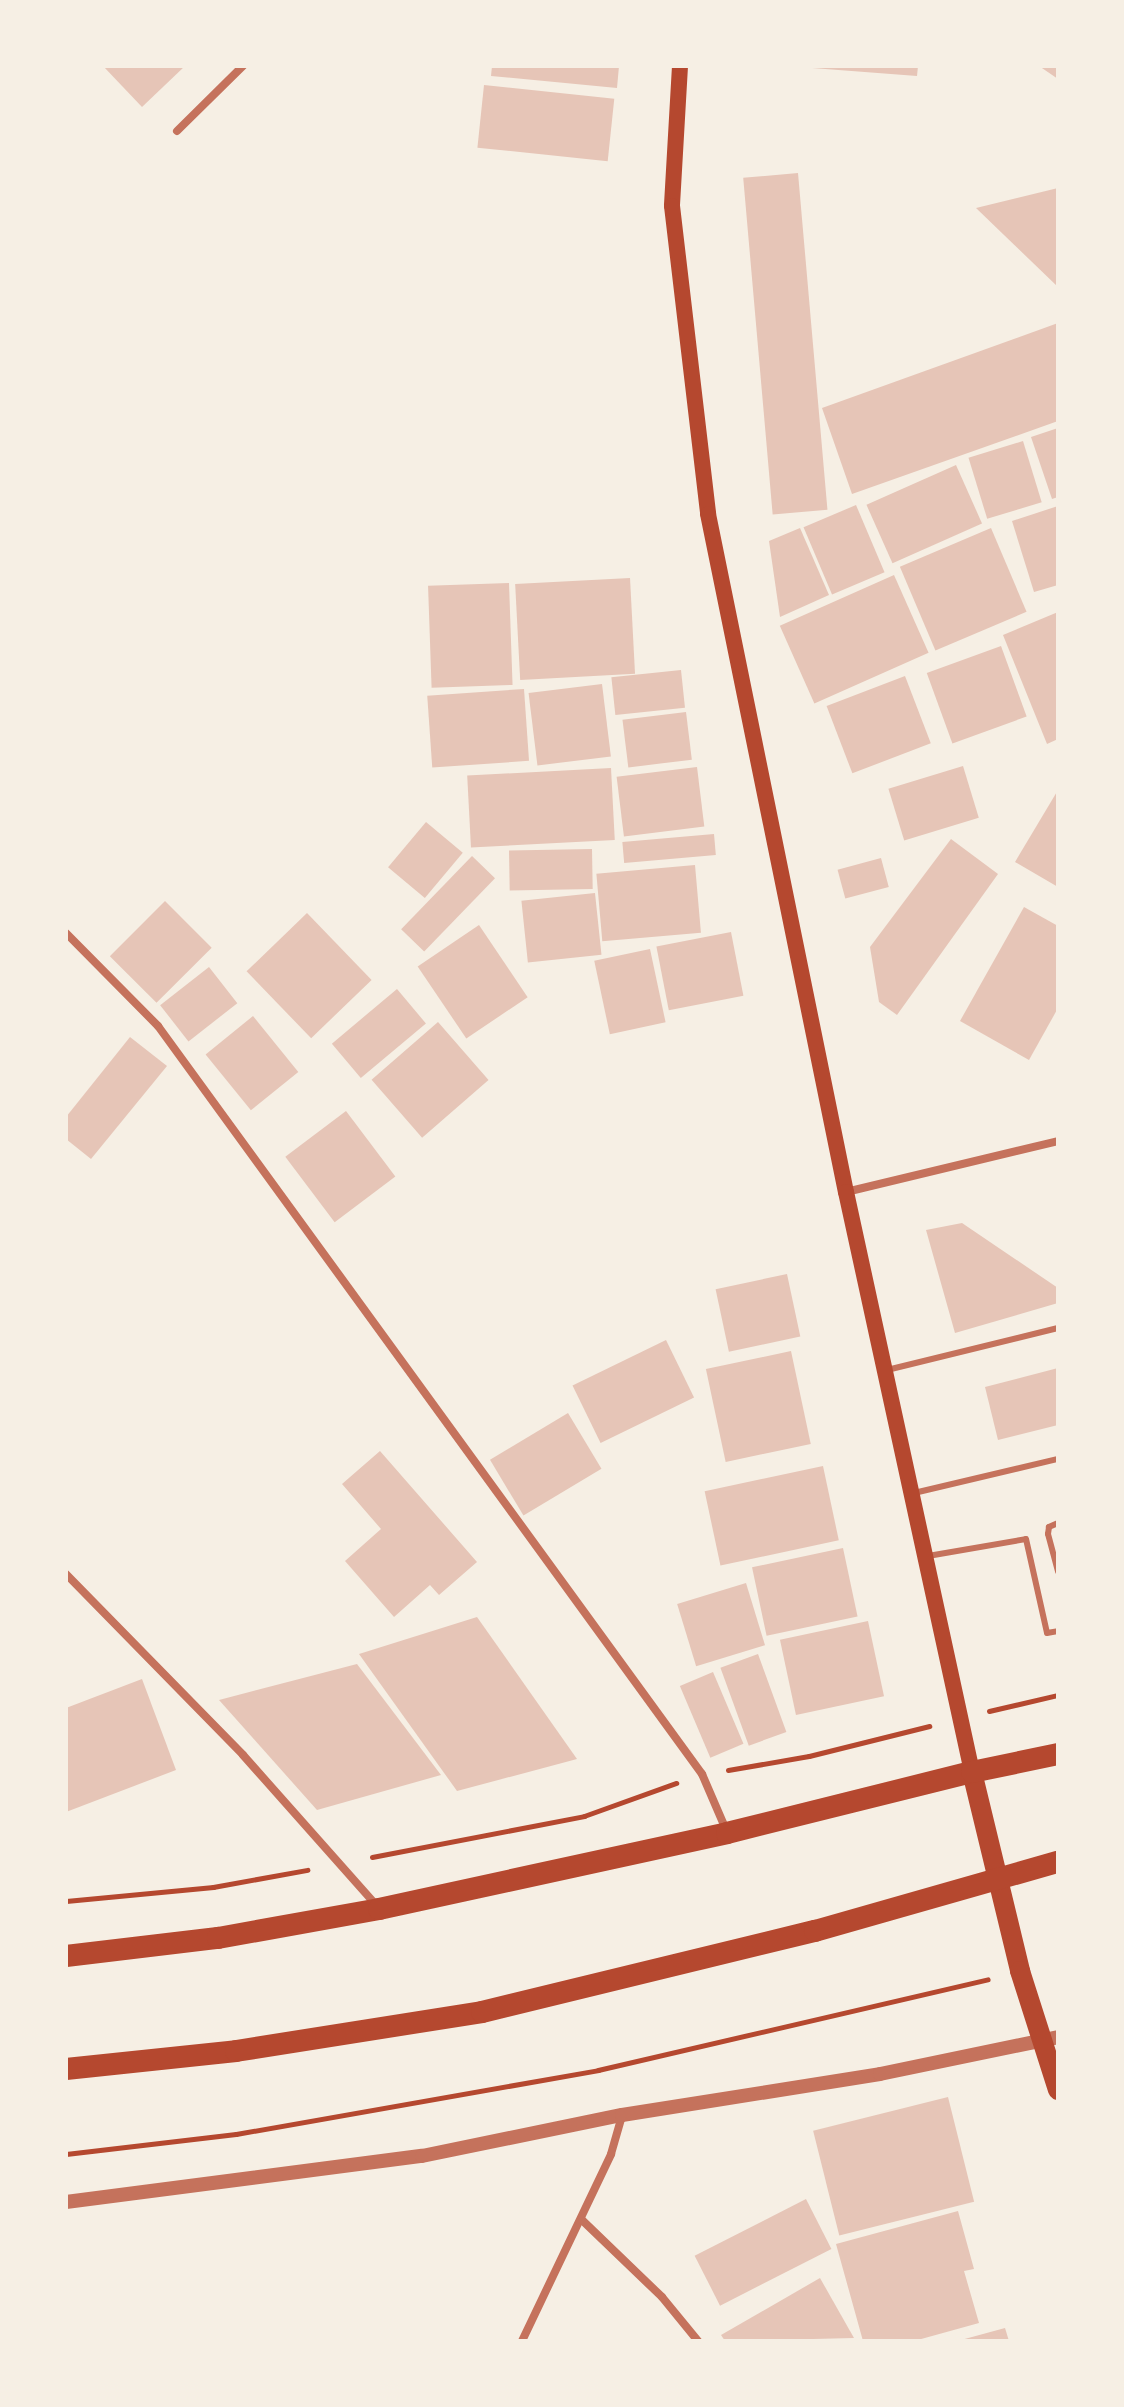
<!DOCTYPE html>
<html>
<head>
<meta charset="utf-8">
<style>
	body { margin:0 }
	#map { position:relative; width:1124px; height:2407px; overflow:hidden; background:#f6efe4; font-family:"Fira Sans",sans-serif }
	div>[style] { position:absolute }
	.building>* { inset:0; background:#e6c5b7; transform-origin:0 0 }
	.path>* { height:5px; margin:-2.5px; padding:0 2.5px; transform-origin:2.5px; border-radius:2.5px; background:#b5482f }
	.service>* { height:6px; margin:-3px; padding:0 3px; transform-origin:3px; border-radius:3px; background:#c5725c }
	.minor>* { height:8px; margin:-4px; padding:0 4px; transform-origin:4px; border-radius:4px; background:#c5725c }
	.tertiary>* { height:14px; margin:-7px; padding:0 7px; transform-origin:7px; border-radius:7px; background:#c5725c }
	.secondary>* { height:16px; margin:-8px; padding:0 8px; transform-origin:8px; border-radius:8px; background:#b5482f }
	.primary>* { height:20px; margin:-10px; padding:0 10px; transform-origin:10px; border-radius:10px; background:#b5482f }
	.trunk>* { height:22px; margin:-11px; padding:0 11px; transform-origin:11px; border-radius:11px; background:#b5482f }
	span { translate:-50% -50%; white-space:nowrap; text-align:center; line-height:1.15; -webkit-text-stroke:7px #f6efe4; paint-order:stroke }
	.frame { position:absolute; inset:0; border:68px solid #f6efe4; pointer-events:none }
</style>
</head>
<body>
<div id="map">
	<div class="building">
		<div style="clip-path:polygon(103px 66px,185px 66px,142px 107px)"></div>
		<div style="clip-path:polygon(492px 66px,619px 66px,617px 88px,491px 76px)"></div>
		<div style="clip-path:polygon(786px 66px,918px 66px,917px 76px)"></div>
		<div style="clip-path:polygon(1039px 66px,1058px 66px,1058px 79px)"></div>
		<div style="left:484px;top:85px;width:131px;height:63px;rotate:6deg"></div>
		<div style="left:798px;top:173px;width:338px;height:55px;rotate:85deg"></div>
		<div style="clip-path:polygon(1058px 188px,1058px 287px,976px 208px)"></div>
		<div style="clip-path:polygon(1058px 323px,1058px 421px,852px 494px,822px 408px)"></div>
		<div style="clip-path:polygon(1058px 428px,1058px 497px,1052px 499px,1031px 437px)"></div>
		<div style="left:1023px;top:441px;width:64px;height:57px;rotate:73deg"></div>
		<div style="left:956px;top:465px;width:64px;height:98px;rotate:66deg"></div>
		<div style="left:856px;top:505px;width:73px;height:57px;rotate:67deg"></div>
		<div style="clip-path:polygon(1058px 506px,1058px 585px,1034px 592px,1012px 521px)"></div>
		<div style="clip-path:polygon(800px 528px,829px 595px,780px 617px,769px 541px)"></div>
		<div style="left:991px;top:528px;width:91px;height:99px;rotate:67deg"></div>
		<div style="left:894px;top:575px;width:85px;height:125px;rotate:66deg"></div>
		<div style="left:630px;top:578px;width:96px;height:115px;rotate:87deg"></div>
		<div style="left:509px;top:583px;width:102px;height:81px;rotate:88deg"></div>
		<div style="clip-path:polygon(1058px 612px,1058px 739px,1047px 744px,1003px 635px)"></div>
		<div style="left:1001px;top:646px;width:75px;height:79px;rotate:70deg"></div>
		<div style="left:681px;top:670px;width:38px;height:70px;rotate:84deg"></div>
		<div style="left:905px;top:676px;width:72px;height:84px;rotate:69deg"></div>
		<div style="left:602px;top:684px;width:73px;height:74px;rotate:83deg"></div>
		<div style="left:524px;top:689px;width:72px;height:97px;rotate:86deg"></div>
		<div style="left:686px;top:712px;width:48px;height:64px;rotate:83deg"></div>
		<div style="left:963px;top:766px;width:54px;height:78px;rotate:73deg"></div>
		<div style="left:697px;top:767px;width:60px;height:81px;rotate:83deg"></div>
		<div style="left:611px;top:768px;width:72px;height:144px;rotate:87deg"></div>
		<div style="clip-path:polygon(1058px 790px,1058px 887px,1015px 862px)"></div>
		<div style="left:426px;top:822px;width:48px;height:59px;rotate:40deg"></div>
		<div style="left:714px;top:834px;width:21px;height:92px;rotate:85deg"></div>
		<div style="clip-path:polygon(951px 839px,998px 874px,897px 1015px,879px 1002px,870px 947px)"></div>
		<div style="left:592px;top:849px;width:40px;height:83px;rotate:89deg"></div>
		<div style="left:472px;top:856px;width:32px;height:102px;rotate:44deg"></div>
		<div style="left:881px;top:858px;width:30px;height:45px;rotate:75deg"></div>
		<div style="left:695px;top:865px;width:68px;height:99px;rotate:85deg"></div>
		<div style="left:595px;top:893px;width:62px;height:74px;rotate:84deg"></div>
		<div style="left:165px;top:901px;width:66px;height:78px;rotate:45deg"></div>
		<div style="clip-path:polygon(1024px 907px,1058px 926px,1058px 1008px,1029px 1060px,960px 1021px)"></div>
		<div style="left:307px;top:913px;width:93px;height:84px;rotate:46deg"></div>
		<div style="left:479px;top:925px;width:87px;height:74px;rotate:56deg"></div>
		<div style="left:731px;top:932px;width:65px;height:76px;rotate:79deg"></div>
		<div style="left:650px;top:949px;width:75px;height:57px;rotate:78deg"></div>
		<div style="left:209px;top:967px;width:46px;height:62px;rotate:52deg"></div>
		<div style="left:397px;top:989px;width:45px;height:85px;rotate:50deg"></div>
		<div style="left:253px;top:1016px;width:72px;height:61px;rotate:51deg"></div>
		<div style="left:438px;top:1022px;width:77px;height:88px;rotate:49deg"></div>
		<div style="clip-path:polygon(130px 1037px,167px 1066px,91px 1159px,66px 1139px,66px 1117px)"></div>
		<div style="left:346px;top:1111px;width:82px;height:76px;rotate:53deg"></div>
		<div style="clip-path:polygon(962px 1223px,1058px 1288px,1058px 1303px,955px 1333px,926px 1230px)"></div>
		<div style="left:787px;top:1274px;width:64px;height:73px;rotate:78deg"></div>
		<div style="left:666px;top:1340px;width:64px;height:104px;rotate:64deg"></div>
		<div style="left:791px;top:1351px;width:95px;height:87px;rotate:78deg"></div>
		<div style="clip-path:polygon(1058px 1368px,1058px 1425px,998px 1440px,985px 1387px)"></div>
		<div style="left:568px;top:1413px;width:65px;height:91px;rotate:59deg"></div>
		<div style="clip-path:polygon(380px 1451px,477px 1562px,439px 1595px,430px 1585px,394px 1617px,345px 1561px,381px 1529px,342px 1484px)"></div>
		<div style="left:823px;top:1466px;width:76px;height:121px;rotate:78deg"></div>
		<div style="left:843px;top:1548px;width:70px;height:93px;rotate:78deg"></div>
		<div style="left:746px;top:1583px;width:65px;height:72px;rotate:73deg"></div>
		<div style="clip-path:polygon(477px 1617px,577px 1759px,457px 1791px,359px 1654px)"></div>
		<div style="left:868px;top:1621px;width:77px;height:90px;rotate:78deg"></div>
		<div style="left:758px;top:1654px;width:83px;height:40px;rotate:70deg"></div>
		<div style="clip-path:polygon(357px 1664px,441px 1775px,317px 1810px,219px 1700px)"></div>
		<div style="left:713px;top:1672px;width:78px;height:36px;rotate:67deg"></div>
		<div style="clip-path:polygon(142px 1679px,176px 1770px,66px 1812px,66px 1708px)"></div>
		<div style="left:948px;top:2097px;width:108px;height:139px;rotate:76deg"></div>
		<div style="left:806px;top:2199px;width:56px;height:125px;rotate:63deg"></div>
		<div style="clip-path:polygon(958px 2211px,974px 2269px,964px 2271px,979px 2323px,914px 2341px,863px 2341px,836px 2244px)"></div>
		<div style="clip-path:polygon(820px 2278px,854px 2338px,725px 2341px,721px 2335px)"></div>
		<div style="clip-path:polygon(1005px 2328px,1009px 2341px,961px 2341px,961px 2340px)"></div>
	</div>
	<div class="path">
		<div style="left:989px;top:1711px;width:71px;rotate:-13.1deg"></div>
		<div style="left:728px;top:1770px;width:82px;rotate:-9.8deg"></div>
		<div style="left:809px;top:1756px;width:124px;rotate:-14deg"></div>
		<div style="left:372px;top:1857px;width:216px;rotate:-10.9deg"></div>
		<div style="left:584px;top:1816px;width:98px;rotate:-19.7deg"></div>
		<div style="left:66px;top:1901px;width:148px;rotate:-5.4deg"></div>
		<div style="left:213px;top:1887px;width:96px;rotate:-10.3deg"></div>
		<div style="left:66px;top:2154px;width:171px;rotate:-6.7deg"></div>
		<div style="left:236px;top:2134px;width:368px;rotate:-10deg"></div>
		<div style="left:598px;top:2070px;width:400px;rotate:-13.1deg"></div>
	</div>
	<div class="service">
		<div style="left:887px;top:1370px;width:176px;rotate:-13.8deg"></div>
		<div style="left:914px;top:1493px;width:148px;rotate:-13.3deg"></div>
		<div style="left:1058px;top:1523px;width:10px;rotate:156deg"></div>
		<div style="left:1049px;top:1527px;width:7px;rotate:98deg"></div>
		<div style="left:1048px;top:1534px;width:39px;rotate:75deg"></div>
		<div style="left:928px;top:1556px;width:99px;rotate:-9.8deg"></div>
		<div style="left:1026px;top:1539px;width:96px;rotate:77.4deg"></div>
		<div style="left:1047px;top:1633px;width:11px;rotate:-10deg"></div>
	</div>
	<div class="minor">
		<div style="left:177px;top:131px;width:93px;rotate:-44.6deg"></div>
		<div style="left:66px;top:933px;width:131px;rotate:45.3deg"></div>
		<div style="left:158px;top:1026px;width:925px;rotate:53.97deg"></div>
		<div style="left:702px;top:1774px;width:63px;rotate:66.7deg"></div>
		<div style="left:846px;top:1192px;width:218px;rotate:-13.5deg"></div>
		<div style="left:66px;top:1574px;width:253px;rotate:45.6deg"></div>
		<div style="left:243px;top:1755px;width:200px;rotate:48.4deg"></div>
		<div style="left:582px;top:2220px;width:111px;rotate:43.9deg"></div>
		<div style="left:662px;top:2297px;width:57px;rotate:50.7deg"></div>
		<div style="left:522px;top:2341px;width:207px;rotate:-64.5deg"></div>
		<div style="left:611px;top:2154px;width:40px;rotate:-74deg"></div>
	</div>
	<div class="tertiary">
		<div style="left:66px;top:2202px;width:359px;rotate:-7.4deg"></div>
		<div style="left:422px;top:2156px;width:204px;rotate:-11.6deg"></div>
		<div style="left:622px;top:2115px;width:261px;rotate:-9deg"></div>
		<div style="left:880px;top:2074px;width:182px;rotate:-11.7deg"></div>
	</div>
	<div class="secondary">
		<div style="left:680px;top:66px;width:140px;rotate:93.3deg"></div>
		<div style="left:672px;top:206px;width:310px;rotate:83.3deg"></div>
		<div style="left:708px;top:514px;width:692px;rotate:78.5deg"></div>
		<div style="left:846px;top:1192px;width:594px;rotate:77.74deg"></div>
	</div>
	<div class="primary">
		<div style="left:972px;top:1772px;width:205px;rotate:76.4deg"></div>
		<div style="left:1020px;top:1971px;width:125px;rotate:72.3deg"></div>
	</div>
	<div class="trunk">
		<div style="left:66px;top:1956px;width:153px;rotate:-6.8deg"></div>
		<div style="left:218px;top:1938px;width:164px;rotate:-10.2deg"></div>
		<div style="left:379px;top:1909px;width:356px;rotate:-12.3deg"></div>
		<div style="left:727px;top:1833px;width:252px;rotate:-14deg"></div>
		<div style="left:972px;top:1772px;width:88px;rotate:-11.8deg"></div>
		<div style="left:66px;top:2069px;width:171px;rotate:-6deg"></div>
		<div style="left:236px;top:2051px;width:249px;rotate:-9deg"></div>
		<div style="left:482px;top:2012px;width:343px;rotate:-13.7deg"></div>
		<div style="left:815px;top:1931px;width:253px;rotate:-15.9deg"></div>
	</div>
	<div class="frame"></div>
</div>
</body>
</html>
